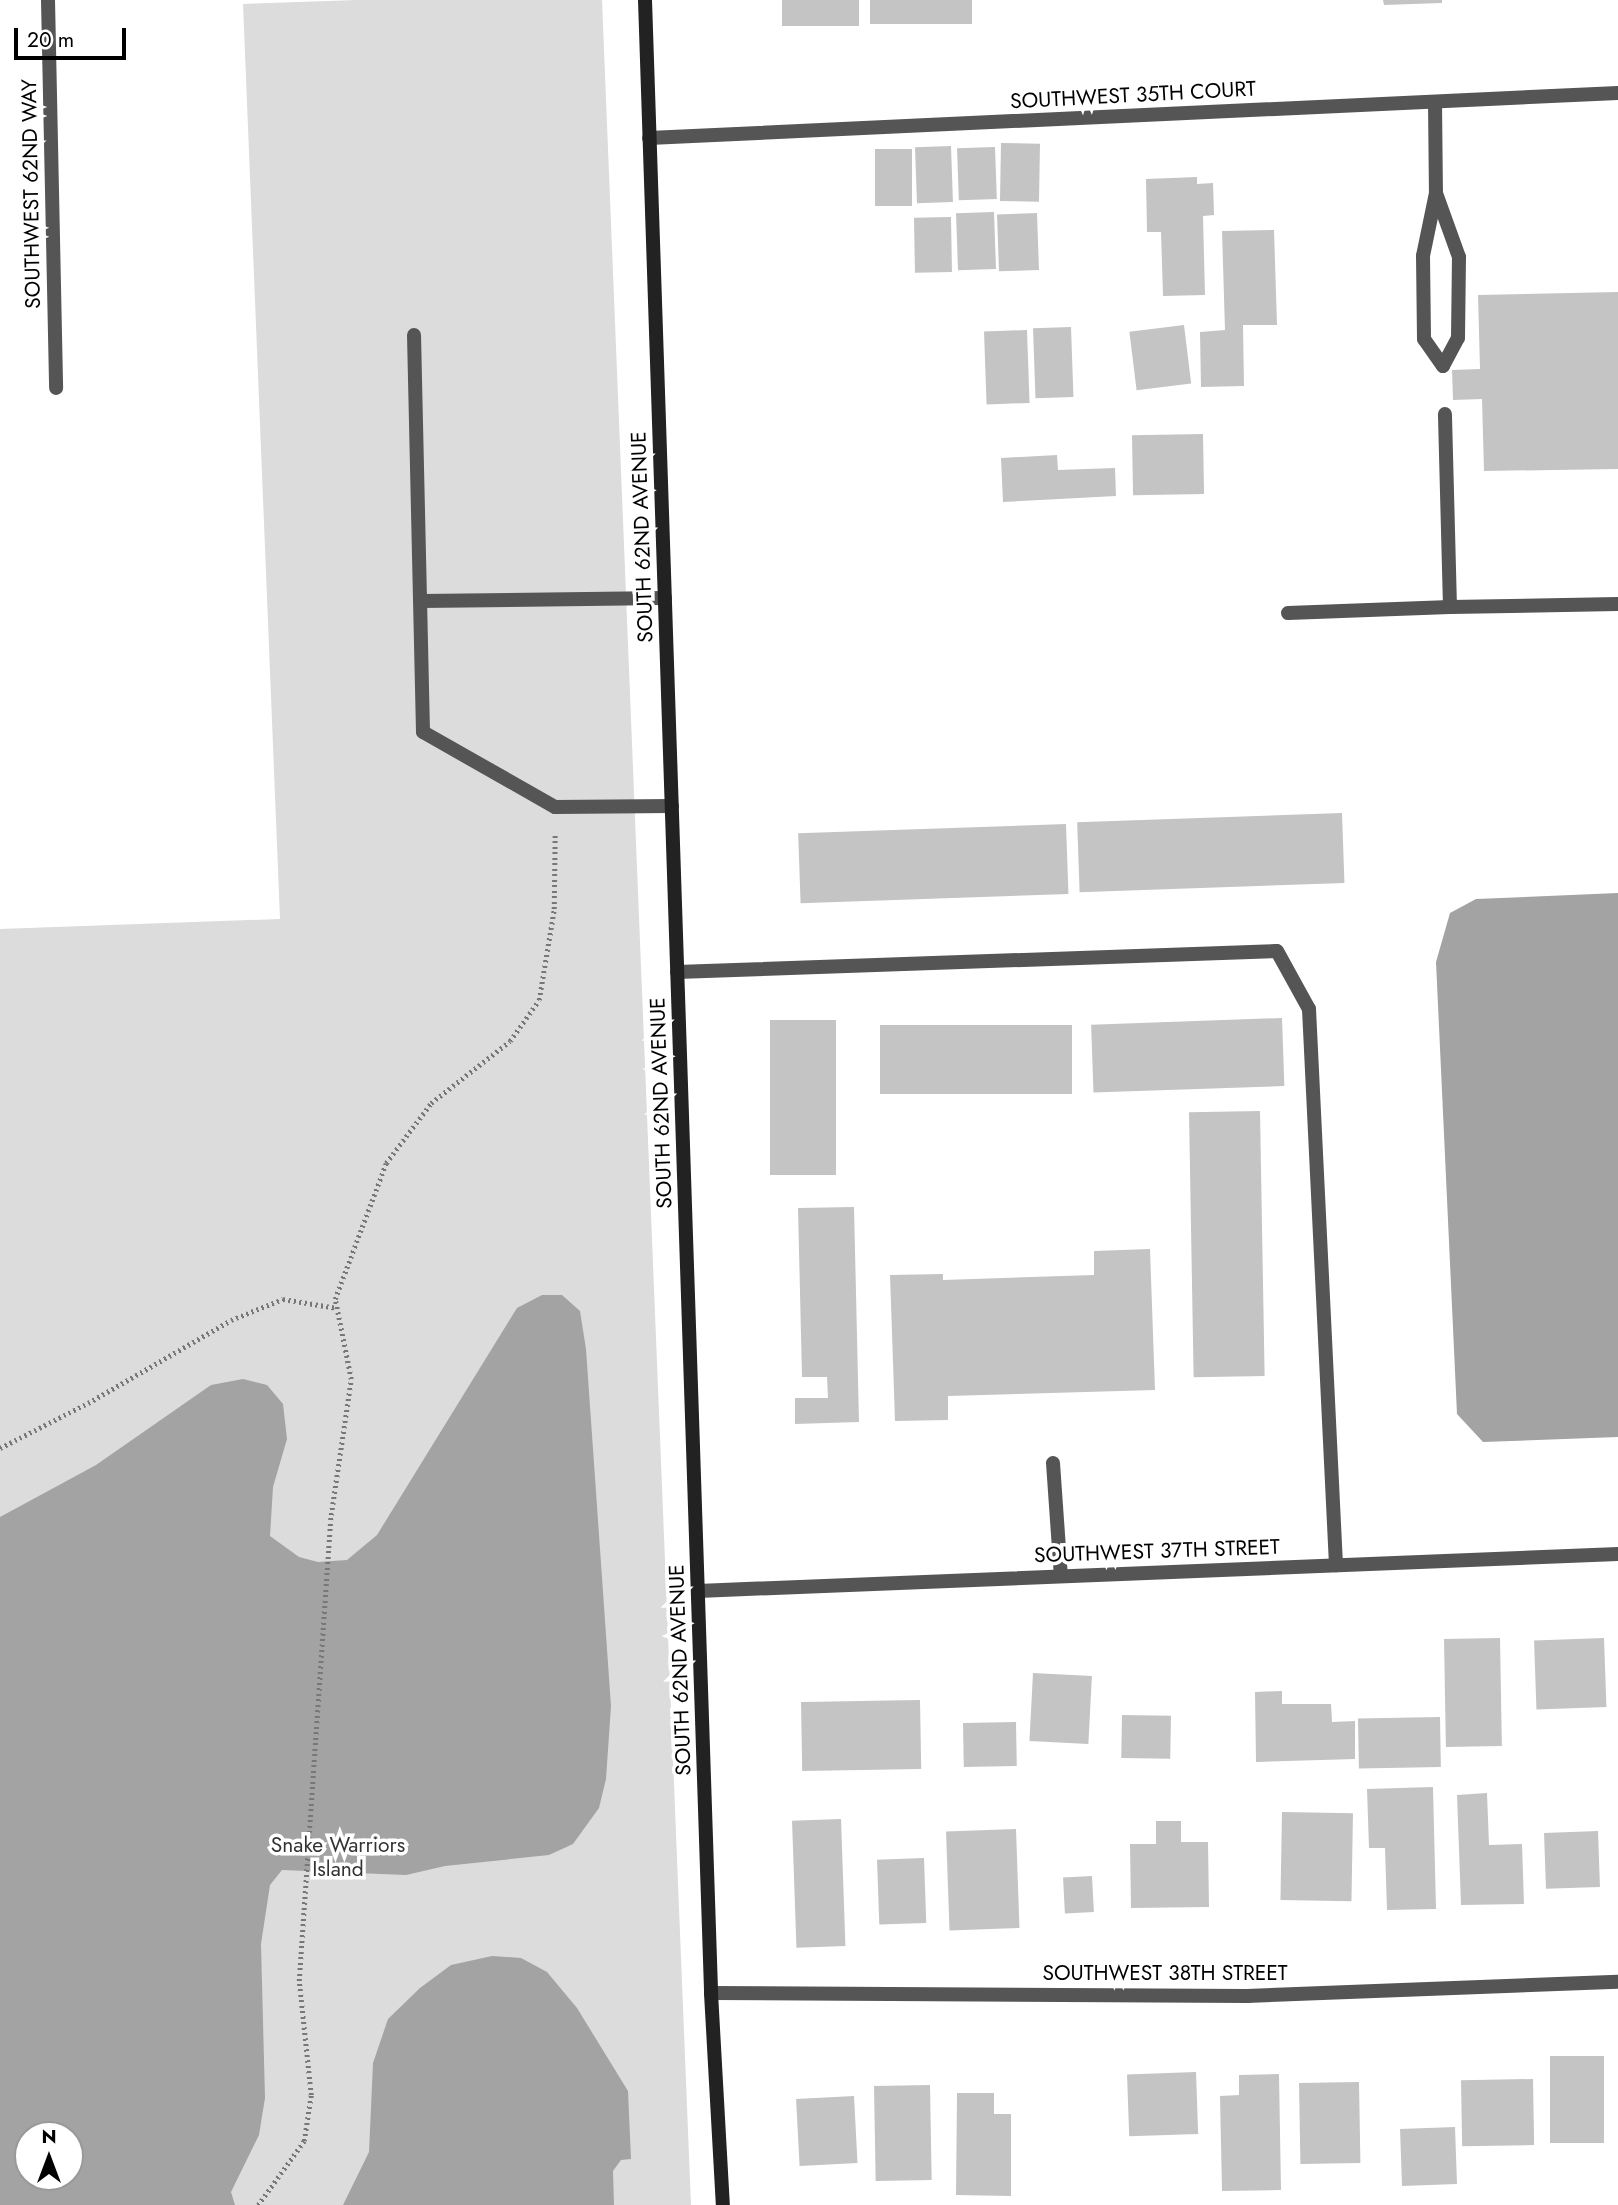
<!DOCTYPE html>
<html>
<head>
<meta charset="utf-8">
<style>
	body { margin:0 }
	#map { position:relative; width:1618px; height:2205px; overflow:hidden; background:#fff; font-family:Jost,sans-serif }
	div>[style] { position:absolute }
	.green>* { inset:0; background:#dcdcdc }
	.water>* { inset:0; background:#a3a3a3 }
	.building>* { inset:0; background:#c4c4c4; transform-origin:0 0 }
	.path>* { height:4.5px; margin-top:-2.25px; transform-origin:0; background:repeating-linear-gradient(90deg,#777 0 2px,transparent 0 5.5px) }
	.lane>* { height:14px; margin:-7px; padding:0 7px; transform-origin:7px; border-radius:7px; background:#555 }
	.street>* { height:14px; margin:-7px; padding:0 7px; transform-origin:7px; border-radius:7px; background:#555 }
	.secondary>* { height:14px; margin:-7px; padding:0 7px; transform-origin:7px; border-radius:7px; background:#222 }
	span { translate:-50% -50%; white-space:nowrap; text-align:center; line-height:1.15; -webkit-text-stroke:7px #fff; paint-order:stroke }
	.street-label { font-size:21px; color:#000 }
	.park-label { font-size:21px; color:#333 }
	.north { position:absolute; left:14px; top:2121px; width:70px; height:70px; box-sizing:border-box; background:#fff; border:2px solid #999; border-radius:50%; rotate:0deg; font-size:19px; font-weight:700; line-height:28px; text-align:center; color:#000 }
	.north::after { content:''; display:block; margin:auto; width:24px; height:32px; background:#000; clip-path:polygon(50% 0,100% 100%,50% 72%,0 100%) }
	.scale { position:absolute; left:14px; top:28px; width:112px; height:32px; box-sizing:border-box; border:4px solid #000; border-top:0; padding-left:9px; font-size:21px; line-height:24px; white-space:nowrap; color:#000; -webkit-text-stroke:5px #fff; paint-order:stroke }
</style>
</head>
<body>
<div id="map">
	<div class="green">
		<div style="clip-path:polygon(evenodd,357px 0,602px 0,691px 2205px,0 2205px,0 929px,280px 919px,243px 4px,357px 0,28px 2135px,70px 2135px,70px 2177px,28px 2177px,28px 2135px)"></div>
	</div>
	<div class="water">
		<div style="clip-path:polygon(1618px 893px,1618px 1437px,1483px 1442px,1457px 1414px,1436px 962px,1450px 913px,1476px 899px)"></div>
		<div style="clip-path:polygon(evenodd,542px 1295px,562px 1295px,580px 1311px,586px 1349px,611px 1706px,606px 1779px,599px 1808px,573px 1844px,549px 1855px,445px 1866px,406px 1875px,282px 1870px,270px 1885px,261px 1944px,265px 2098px,259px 2135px,231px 2192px,235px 2205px,0 2205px,0 1517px,96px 1465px,211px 1385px,243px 1379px,267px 1385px,283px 1404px,287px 1439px,273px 1487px,270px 1536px,299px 1557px,318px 1562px,347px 1560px,377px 1535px,517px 1308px,542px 1295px,28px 2135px,70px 2135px,70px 2177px,28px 2177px,28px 2135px)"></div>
		<div style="clip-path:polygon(492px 1956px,521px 1958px,547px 1972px,577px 2008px,628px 2091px,631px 2159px,621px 2160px,613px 2171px,614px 2205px,343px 2205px,369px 2152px,373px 2063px,388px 2019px,420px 1988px,451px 1965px)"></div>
	</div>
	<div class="building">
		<div style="left:782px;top:0;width:77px;height:26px"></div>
		<div style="left:870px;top:0;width:102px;height:24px"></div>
		<div style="clip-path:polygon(1383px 0,1442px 0,1442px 3px,1384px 5px)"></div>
		<div style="left:1001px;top:143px;width:39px;height:58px;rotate:1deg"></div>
		<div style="left:951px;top:146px;width:56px;height:36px;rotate:88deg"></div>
		<div style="left:995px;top:147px;width:52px;height:38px;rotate:88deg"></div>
		<div style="left:875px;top:149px;width:37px;height:57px"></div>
		<div style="clip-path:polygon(1197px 177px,1197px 184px,1213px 183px,1214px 215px,1203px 216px,1205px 295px,1163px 296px,1161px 232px,1147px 232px,1146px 179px)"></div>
		<div style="left:994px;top:212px;width:57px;height:38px;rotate:88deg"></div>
		<div style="left:1037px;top:213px;width:57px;height:40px;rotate:88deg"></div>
		<div style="left:951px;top:217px;width:55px;height:37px;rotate:89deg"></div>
		<div style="clip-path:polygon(1274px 230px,1277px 325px,1243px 325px,1244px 386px,1201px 387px,1200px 332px,1225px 330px,1222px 231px)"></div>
		<div style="clip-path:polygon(1618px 292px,1618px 469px,1484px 471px,1482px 399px,1453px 400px,1452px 370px,1480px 369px,1478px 295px)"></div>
		<div style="left:1184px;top:325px;width:59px;height:55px;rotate:83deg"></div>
		<div style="left:1071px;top:327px;width:70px;height:38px;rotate:88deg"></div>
		<div style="left:1027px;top:330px;width:73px;height:43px;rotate:88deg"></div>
		<div style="left:1203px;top:434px;width:60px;height:71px;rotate:89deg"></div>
		<div style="clip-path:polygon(1057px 455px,1058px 470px,1115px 468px,1116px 496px,1003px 502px,1001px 458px)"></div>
		<div style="left:1342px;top:813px;width:70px;height:265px;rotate:88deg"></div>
		<div style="left:1066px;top:824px;width:70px;height:268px;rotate:88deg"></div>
		<div style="left:1282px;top:1018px;width:68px;height:191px;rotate:88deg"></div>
		<div style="left:836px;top:1020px;width:155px;height:66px;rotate:90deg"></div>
		<div style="left:1072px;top:1025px;width:69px;height:192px;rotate:90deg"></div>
		<div style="left:1260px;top:1111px;width:265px;height:71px;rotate:89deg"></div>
		<div style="clip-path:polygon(854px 1207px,859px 1422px,795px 1424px,795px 1398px,828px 1398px,827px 1377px,802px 1377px,798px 1208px)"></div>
		<div style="clip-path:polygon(1150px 1249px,1155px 1390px,948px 1396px,948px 1420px,895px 1421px,890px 1275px,943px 1274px,943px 1280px,1094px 1275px,1094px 1251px)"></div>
		<div style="left:1500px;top:1638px;width:108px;height:56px;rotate:89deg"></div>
		<div style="left:1604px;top:1638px;width:69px;height:70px;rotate:88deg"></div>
		<div style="left:1033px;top:1673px;width:59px;height:68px;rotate:3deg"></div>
		<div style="clip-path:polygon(1282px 1691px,1282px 1704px,1331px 1704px,1332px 1722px,1355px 1721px,1355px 1759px,1256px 1762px,1255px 1692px)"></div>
		<div style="left:920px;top:1700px;width:69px;height:119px;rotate:89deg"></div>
		<div style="left:1122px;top:1715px;width:49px;height:43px;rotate:1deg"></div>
		<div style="left:1440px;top:1717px;width:50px;height:82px;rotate:89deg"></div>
		<div style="left:1016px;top:1722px;width:44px;height:53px;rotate:89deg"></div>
		<div style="clip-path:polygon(1433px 1787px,1436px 1909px,1387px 1910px,1385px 1848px,1369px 1848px,1367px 1789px)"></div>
		<div style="clip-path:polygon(1487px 1793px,1489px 1845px,1522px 1844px,1524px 1904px,1461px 1905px,1457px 1795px)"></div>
		<div style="left:1282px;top:1812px;width:71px;height:88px;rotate:1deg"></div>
		<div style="left:841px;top:1819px;width:127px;height:49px;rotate:88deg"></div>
		<div style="clip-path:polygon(1156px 1821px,1181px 1821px,1181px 1842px,1208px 1842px,1209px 1907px,1131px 1908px,1130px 1844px,1156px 1844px)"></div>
		<div style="left:1016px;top:1829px;width:99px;height:70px;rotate:88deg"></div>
		<div style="left:1598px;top:1831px;width:56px;height:54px;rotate:88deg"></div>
		<div style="left:924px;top:1858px;width:65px;height:47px;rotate:88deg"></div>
		<div style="left:1092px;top:1876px;width:36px;height:29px;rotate:87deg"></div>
		<div style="left:1550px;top:2056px;width:54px;height:87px"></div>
		<div style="left:1196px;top:2072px;width:62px;height:69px;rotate:88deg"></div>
		<div style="clip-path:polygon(1279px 2074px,1281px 2190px,1222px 2191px,1220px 2096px,1239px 2095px,1239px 2075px)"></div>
		<div style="left:1533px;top:2079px;width:66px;height:72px;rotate:89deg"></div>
		<div style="left:1359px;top:2082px;width:81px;height:60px;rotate:89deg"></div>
		<div style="left:930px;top:2085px;width:95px;height:56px;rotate:89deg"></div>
		<div style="clip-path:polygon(957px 2093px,994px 2093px,994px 2114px,1011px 2114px,1011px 2196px,956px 2195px)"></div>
		<div style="left:854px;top:2096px;width:67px;height:58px;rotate:87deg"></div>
		<div style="left:1455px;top:2127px;width:57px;height:55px;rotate:88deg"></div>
	</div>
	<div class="path">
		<div style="left:0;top:1448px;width:99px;rotate:-27.1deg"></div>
		<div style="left:88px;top:1403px;width:165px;rotate:-30.1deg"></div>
		<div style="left:231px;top:1320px;width:56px;rotate:-22deg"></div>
		<div style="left:283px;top:1299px;width:55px;rotate:9.5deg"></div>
		<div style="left:258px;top:2205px;width:79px;rotate:-54.3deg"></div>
		<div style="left:304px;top:2141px;width:47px;rotate:-81.3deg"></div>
		<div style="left:311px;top:2095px;width:115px;rotate:-96deg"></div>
		<div style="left:299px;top:1981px;width:467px;rotate:-86.1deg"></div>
		<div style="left:331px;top:1515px;width:137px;rotate:-81.6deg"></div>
		<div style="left:351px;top:1379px;width:82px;rotate:-101.3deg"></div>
		<div style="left:335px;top:1299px;width:145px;rotate:-69.4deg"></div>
		<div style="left:386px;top:1163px;width:75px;rotate:-53.1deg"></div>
		<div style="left:431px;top:1103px;width:100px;rotate:-38.1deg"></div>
		<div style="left:510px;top:1041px;width:50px;rotate:-54.7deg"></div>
		<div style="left:539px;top:1000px;width:92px;rotate:-80.6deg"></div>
		<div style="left:554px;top:909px;width:77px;rotate:-89.3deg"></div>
	</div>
	<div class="lane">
		<div style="left:1435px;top:102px;width:91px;rotate:89.4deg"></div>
		<div style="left:1436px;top:193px;width:64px;rotate:101.7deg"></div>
		<div style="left:1423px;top:256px;width:83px;rotate:89.3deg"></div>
		<div style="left:1424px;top:339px;width:33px;rotate:55deg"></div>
		<div style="left:1443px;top:366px;width:32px;rotate:-62deg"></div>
		<div style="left:1458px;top:338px;width:81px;rotate:-89.3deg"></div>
		<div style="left:1459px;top:257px;width:68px;rotate:-109.8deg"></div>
		<div style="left:414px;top:335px;width:397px;rotate:88.7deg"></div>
		<div style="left:423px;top:732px;width:152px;rotate:29.6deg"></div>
		<div style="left:555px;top:807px;width:117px;rotate:-0.5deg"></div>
		<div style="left:421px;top:601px;width:244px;rotate:-0.7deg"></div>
		<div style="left:1450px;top:607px;width:168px;rotate:-1deg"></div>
		<div style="left:1288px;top:613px;width:162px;rotate:-2.1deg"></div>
		<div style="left:1450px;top:607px;width:193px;rotate:-91.5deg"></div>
		<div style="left:677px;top:972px;width:600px;rotate:-2deg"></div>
		<div style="left:1277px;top:951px;width:66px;rotate:61.1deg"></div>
		<div style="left:1309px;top:1009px;width:557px;rotate:87.22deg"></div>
		<div style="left:1053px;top:1463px;width:113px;rotate:86deg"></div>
	</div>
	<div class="street">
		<div style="left:48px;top:0;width:388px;rotate:88.8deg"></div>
		<div style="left:649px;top:138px;width:970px;rotate:-2.66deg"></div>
		<div style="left:698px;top:1591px;width:921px;rotate:-2.3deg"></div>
		<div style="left:711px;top:1993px;width:536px;rotate:0.32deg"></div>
		<div style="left:1247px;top:1996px;width:371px;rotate:-2.2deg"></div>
	</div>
	<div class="secondary">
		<div style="left:645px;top:0;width:1994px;rotate:88.1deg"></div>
		<div style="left:711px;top:1993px;width:212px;rotate:86.8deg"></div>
	</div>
	<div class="street-label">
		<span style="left:1133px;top:95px;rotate:-3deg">SOUTHWEST 35TH COURT</span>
		<span style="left:31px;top:194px;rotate:-91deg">SOUTHWEST 62ND WAY</span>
		<span style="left:642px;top:537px;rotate:-92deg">SOUTH 62ND AVENUE</span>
		<span style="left:661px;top:1103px;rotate:-92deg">SOUTH 62ND AVENUE</span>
		<span style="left:1157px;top:1551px;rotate:-2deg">SOUTHWEST 37TH STREET</span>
		<span style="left:680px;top:1670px;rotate:-92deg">SOUTH 62ND AVENUE</span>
		<span style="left:1165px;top:1973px">SOUTHWEST 38TH STREET</span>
	</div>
	<div class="park-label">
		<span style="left:338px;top:1857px">Snake Warriors<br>Island</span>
	</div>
	<div class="north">N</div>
	<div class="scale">20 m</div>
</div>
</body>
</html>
